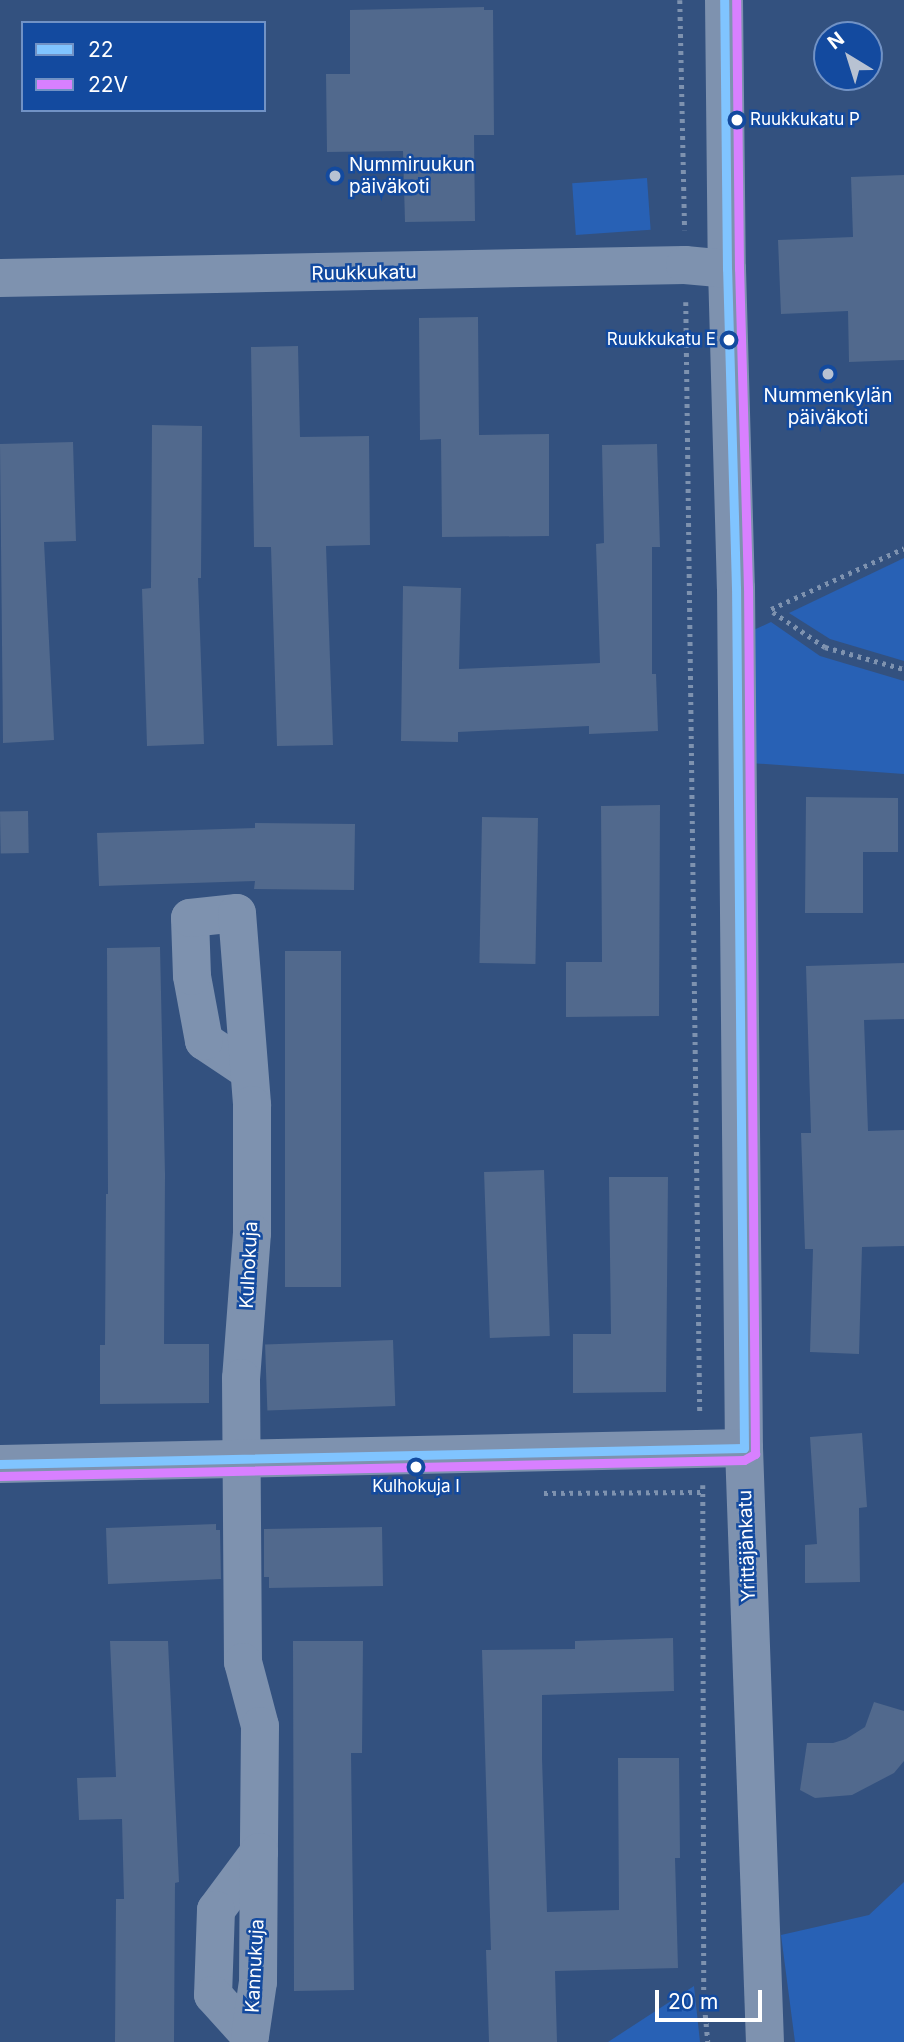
<!DOCTYPE html>
<html>
<head>
<meta charset="utf-8">
<style>
	body { margin:0 }
	#map { position:relative; width:904px; height:2042px; overflow:hidden; background:#33517f; font-family:Inter,sans-serif }
	div>[style] { position:absolute }
	.green>* { inset:0; background:#2861b5; transform-origin:0 0 }
	.building>* { inset:0; background:#51698d; transform-origin:0 0 }
	.path>* { height:4.5px; margin-top:-2.25px; transform-origin:0; background:repeating-linear-gradient(90deg,#7e92af 0 3.5px,transparent 0 8.5px) }
	.minor>* { height:38px; margin:-19px; padding:0 19px; transform-origin:19px; border-radius:19px; background:#7e92af }
	.bus-1>* { height:9px; margin:-4.5px; padding:0 4.5px; transform-origin:4.5px; border-radius:4.5px; background:#80c4ff }
	.bus-2>* { height:9px; margin:-4.5px; padding:0 4.5px; transform-origin:4.5px; border-radius:4.5px; background:#d880ff }
	.dots>* { width:19px; height:19px; translate:-50% -50%; box-sizing:border-box; border:4px solid #134a9f; border-radius:50% }
	span { translate:-50% -50%; white-space:nowrap; text-align:center; line-height:1.15; -webkit-text-stroke:5px #134a9f; paint-order:stroke }
	.bus-label { font-size:17px; color:#fff }
	.left { translate:0 -50%; text-align:left }
	.right { translate:-100% -50%; text-align:right }
	.poi-label { font-size:19px; color:#fff }
	.street-label { font-size:19px; color:#fff }
	.legend { position:absolute; left:21px; top:21px; width:245px; height:91px; box-sizing:border-box; background:#134a9f; border:2px solid #7192c5; margin:0; padding:9px 12px; list-style:none; font-size:21px; color:#fff }
	.legend li { display:flex; align-items:center; gap:14px; height:35px }
	.legend b { width:35px; border:2px solid #7192c5 }
	.north { position:absolute; left:813px; top:21px; width:70px; height:70px; box-sizing:border-box; background:#134a9f; border:2px solid #7192c5; border-radius:50%; rotate:322deg; font-size:19px; font-weight:700; line-height:28px; text-align:center; color:#fff }
	.north::after { content:''; display:block; margin:auto; width:24px; height:32px; background:#b8c2d2; clip-path:polygon(50% 0,100% 100%,50% 72%,0 100%) }
	.scale { position:absolute; left:655px; top:1990px; width:107px; height:32px; box-sizing:border-box; border:4px solid #fff; border-top:0; padding-left:9px; font-size:21px; line-height:24px; white-space:nowrap; color:#fff; -webkit-text-stroke:5px #134a9f; paint-order:stroke }
</style>
</head>
<body>
<div id="map">
	<div class="green">
		<div style="left:647px;top:178px;width:52px;height:75px;rotate:86deg"></div>
		<div style="clip-path:polygon(904px 558px,904px 661px,830px 639px,789px 613px)"></div>
		<div style="clip-path:polygon(771px 622px,820px 656px,904px 681px,904px 774px,750px 763px,747px 633px)"></div>
		<div style="clip-path:polygon(904px 1882px,904px 2042px,795px 2042px,781px 1935px,869px 1915px)"></div>
		<div style="clip-path:polygon(694px 1986px,700px 2042px,608px 2042px)"></div>
	</div>
	<div class="building">
		<div style="clip-path:polygon(484px 7px,484px 10px,493px 10px,494px 135px,474px 135px,475px 221px,405px 222px,403px 151px,327px 152px,326px 74px,350px 74px,350px 10px)"></div>
		<div style="clip-path:polygon(904px 175px,904px 360px,849px 362px,848px 311px,781px 314px,778px 240px,853px 237px,851px 177px)"></div>
		<div style="clip-path:polygon(478px 317px,479px 435px,549px 434px,549px 536px,442px 537px,441px 439px,420px 440px,419px 318px)"></div>
		<div style="clip-path:polygon(298px 346px,300px 437px,369px 436px,370px 545px,326px 546px,333px 745px,277px 746px,271px 547px,254px 547px,251px 347px)"></div>
		<div style="clip-path:polygon(152px 425px,202px 426px,201px 578px,198px 578px,204px 744px,147px 746px,142px 589px,151px 588px)"></div>
		<div style="clip-path:polygon(73px 442px,76px 541px,44px 542px,54px 740px,3px 743px,0 444px)"></div>
		<div style="clip-path:polygon(657px 444px,660px 547px,652px 547px,652px 674px,656px 674px,658px 731px,589px 734px,589px 726px,458px 732px,458px 742px,401px 741px,403px 586px,461px 588px,459px 669px,600px 663px,596px 544px,604px 543px,602px 445px)"></div>
		<div style="clip-path:polygon(806px 797px,898px 798px,898px 852px,863px 852px,863px 913px,805px 913px)"></div>
		<div style="clip-path:polygon(660px 805px,659px 1016px,566px 1017px,566px 962px,602px 962px,601px 806px)"></div>
		<div style="left:28px;top:811px;width:42px;height:28px;rotate:89deg"></div>
		<div style="left:482px;top:817px;width:56px;height:146px;rotate:1deg"></div>
		<div style="clip-path:polygon(255px 823px,355px 824px,354px 890px,254px 889px,255px 881px,99px 886px,97px 833px,255px 828px)"></div>
		<div style="clip-path:polygon(160px 947px,165px 1174px,164px 1344px,209px 1344px,209px 1403px,100px 1404px,100px 1345px,105px 1345px,106px 1194px,108px 1194px,107px 948px)"></div>
		<div style="left:285px;top:951px;width:56px;height:336px"></div>
		<div style="clip-path:polygon(904px 963px,904px 1019px,864px 1020px,868px 1131px,904px 1130px,904px 1246px,862px 1247px,859px 1354px,810px 1352px,813px 1249px,805px 1249px,801px 1133px,811px 1133px,806px 966px)"></div>
		<div style="left:544px;top:1170px;width:166px;height:60px;rotate:88deg"></div>
		<div style="clip-path:polygon(609px 1177px,668px 1177px,666px 1392px,573px 1393px,573px 1334px,611px 1334px)"></div>
		<div style="left:393px;top:1340px;width:66px;height:128px;rotate:88deg"></div>
		<div style="clip-path:polygon(862px 1433px,867px 1507px,859px 1508px,860px 1582px,805px 1583px,805px 1545px,817px 1544px,810px 1437px)"></div>
		<div style="clip-path:polygon(216px 1524px,216px 1530px,220px 1530px,221px 1579px,108px 1584px,106px 1528px)"></div>
		<div style="clip-path:polygon(382px 1527px,383px 1586px,269px 1588px,269px 1577px,264px 1577px,264px 1529px)"></div>
		<div style="clip-path:polygon(673px 1638px,674px 1691px,542px 1695px,542px 1758px,547px 1912px,619px 1910px,618px 1758px,679px 1758px,680px 1858px,675px 1858px,678px 1968px,555px 1971px,557px 2042px,489px 2042px,486px 1950px,491px 1950px,482px 1650px,575px 1649px,575px 1641px)"></div>
		<div style="clip-path:polygon(110px 1641px,168px 1641px,179px 1882px,175px 1883px,174px 2042px,115px 2042px,116px 1899px,124px 1899px,122px 1819px,79px 1820px,77px 1778px,116px 1777px)"></div>
		<div style="clip-path:polygon(293px 1641px,363px 1641px,362px 1753px,351px 1753px,354px 1990px,294px 1991px)"></div>
		<div style="clip-path:polygon(874px 1702px,904px 1711px,904px 1761px,894px 1773px,852px 1795px,815px 1798px,800px 1790px,807px 1743px,833px 1743px,846px 1739px,865px 1727px)"></div>
	</div>
	<div class="path">
		<div style="left:680px;top:0;width:230px;rotate:88.8deg"></div>
		<div style="left:686px;top:302px;width:1111px;rotate:89.28deg"></div>
		<div style="left:771px;top:609px;width:146px;rotate:-24.6deg"></div>
		<div style="left:773px;top:612px;width:63px;rotate:33.9deg"></div>
		<div style="left:825px;top:647px;width:82px;rotate:15.6deg"></div>
		<div style="left:703px;top:1485px;width:513px;rotate:89.89deg"></div>
		<div style="left:704px;top:1998px;width:44px;rotate:84.8deg"></div>
		<div style="left:544px;top:1493px;width:160px;rotate:-0.4deg"></div>
	</div>
	<div class="minor">
		<div style="left:724px;top:0;width:269px;rotate:89.4deg"></div>
		<div style="left:727px;top:269px;width:319px;rotate:88.4deg"></div>
		<div style="left:736px;top:588px;width:860px;rotate:89.47deg"></div>
		<div style="left:744px;top:1448px;width:594px;rotate:87.98deg"></div>
		<div style="left:0;top:278px;width:685px;rotate:-1.09deg"></div>
		<div style="left:685px;top:265px;width:42px;rotate:5.4deg"></div>
		<div style="left:249px;top:1071px;width:54px;rotate:-146.3deg"></div>
		<div style="left:204px;top:1041px;width:66px;rotate:-100.5deg"></div>
		<div style="left:192px;top:976px;width:58px;rotate:-92deg"></div>
		<div style="left:190px;top:918px;width:47px;rotate:-6.1deg"></div>
		<div style="left:237px;top:913px;width:193px;rotate:85.5deg"></div>
		<div style="left:252px;top:1105px;width:128px;rotate:90deg"></div>
		<div style="left:252px;top:1233px;width:145px;rotate:94.3deg"></div>
		<div style="left:241px;top:1378px;width:284px;rotate:89.6deg"></div>
		<div style="left:243px;top:1662px;width:66px;rotate:75.1deg"></div>
		<div style="left:260px;top:1726px;width:126px;rotate:90.5deg"></div>
		<div style="left:259px;top:1852px;width:72px;rotate:126.6deg"></div>
		<div style="left:216px;top:1910px;width:85px;rotate:92deg"></div>
		<div style="left:213px;top:1995px;width:55px;rotate:47.9deg"></div>
		<div style="left:250px;top:2036px;width:55px;rotate:-81.6deg"></div>
		<div style="left:258px;top:1982px;width:130px;rotate:-89.6deg"></div>
		<div style="left:0;top:1464px;width:744px;rotate:-1.23deg"></div>
	</div>
	<div class="bus-1">
		<div style="left:0;top:1464px;width:744px;rotate:-1.23deg"></div>
		<div style="left:744px;top:1448px;width:860px;rotate:-90.53deg"></div>
		<div style="left:736px;top:588px;width:319px;rotate:-91.6deg"></div>
		<div style="left:727px;top:269px;width:269px;rotate:-90.6deg"></div>
	</div>
	<div class="bus-2">
		<div style="left:0;top:1476px;width:744px;rotate:-1.23deg"></div>
		<div style="left:744px;top:1460px;width:13px;rotate:-29deg"></div>
		<div style="left:755px;top:1454px;width:866px;rotate:-90.46deg"></div>
		<div style="left:748px;top:588px;width:319px;rotate:-91.6deg"></div>
		<div style="left:739px;top:269px;width:269px;rotate:-90.6deg"></div>
	</div>
	<div class="dots">
		<div style="left:737px;top:120px;background:#fff"></div>
		<div style="left:335px;top:176px;background:#b8c2d2"></div>
		<div style="left:729px;top:340px;background:#fff"></div>
		<div style="left:828px;top:374px;background:#b8c2d2"></div>
		<div style="left:416px;top:1467px;background:#fff"></div>
	</div>
	<div class="bus-label">
		<span class="left" style="left:750px;top:120px">Ruukkukatu P</span>
		<span class="right" style="left:716px;top:340px">Ruukkukatu E</span>
		<span style="left:416px;top:1487px">Kulhokuja I</span>
	</div>
	<div class="poi-label">
		<span class="left" style="left:349px;top:176px">Nummiruukun<br>päiväkoti</span>
		<span style="left:828px;top:407px">Nummenkylän<br>päiväkoti</span>
	</div>
	<div class="street-label">
		<span style="left:364px;top:273px;rotate:-1deg">Ruukkukatu</span>
		<span style="left:249px;top:1265px;rotate:-87deg">Kulhokuja</span>
		<span style="left:747px;top:1546px;rotate:-92deg">Yrittäjänkatu</span>
		<span style="left:255px;top:1966px;rotate:-87deg">Kannukuja</span>
	</div>
	<ul class="legend">
	<li><b style="height:9px;background:#80c4ff"></b>22</li>
	<li><b style="height:9px;background:#d880ff"></b>22V</li>
	</ul>
	<div class="north">N</div>
	<div class="scale">20 m</div>
</div>
</body>
</html>
